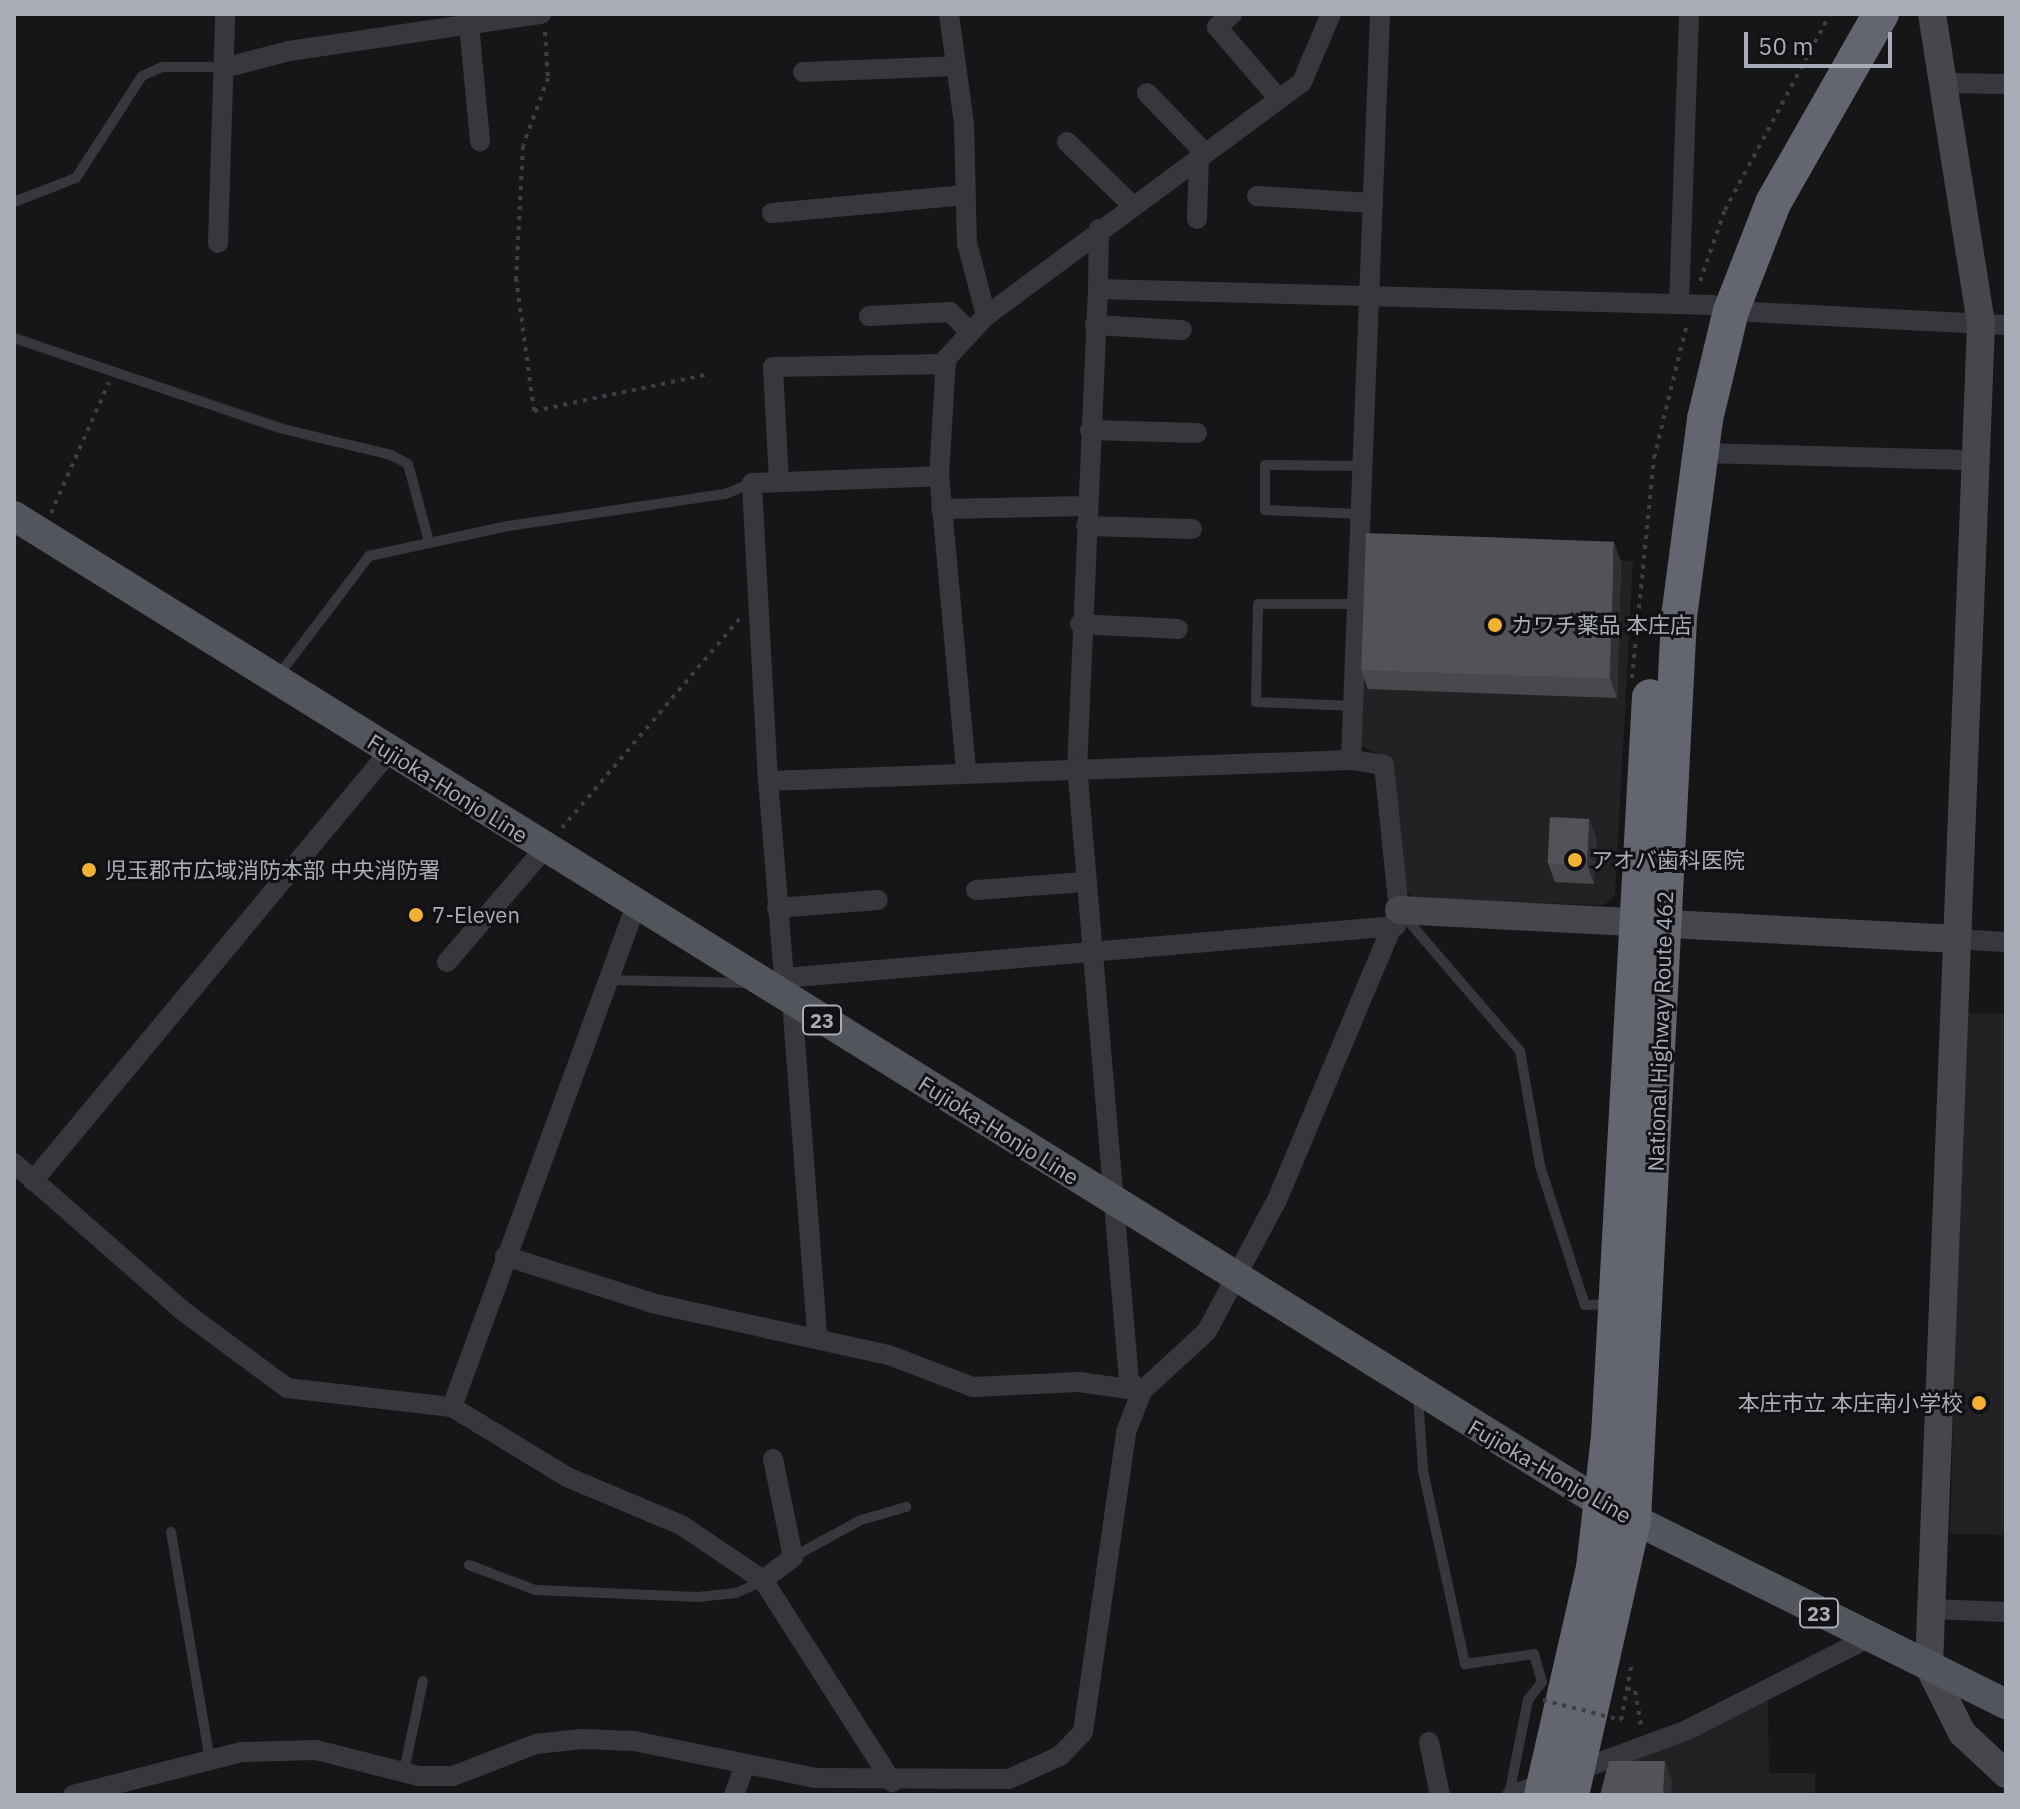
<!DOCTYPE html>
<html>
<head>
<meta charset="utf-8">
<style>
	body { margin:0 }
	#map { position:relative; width:2020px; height:1809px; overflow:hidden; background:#161618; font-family:"IBM Plex Sans","Noto Sans JP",sans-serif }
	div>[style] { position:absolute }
	.built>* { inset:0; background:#222225 }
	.path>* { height:4px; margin-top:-2px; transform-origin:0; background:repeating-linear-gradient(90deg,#3d3f44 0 4px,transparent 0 10px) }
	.lane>* { height:10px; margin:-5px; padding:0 5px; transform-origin:5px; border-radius:5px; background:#37383d }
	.street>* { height:20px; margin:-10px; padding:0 10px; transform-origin:10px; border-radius:10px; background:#37383d }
	.secondary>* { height:28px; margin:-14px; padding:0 14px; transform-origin:14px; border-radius:14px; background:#45474d }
	.primary>* { height:30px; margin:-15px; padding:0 15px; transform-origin:15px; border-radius:15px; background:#53555c }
	.highway>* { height:36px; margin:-18px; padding:0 18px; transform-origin:18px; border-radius:18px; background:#63666e }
	.path-bridge>* { height:4px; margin-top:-2px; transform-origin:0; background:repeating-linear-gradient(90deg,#3d3f44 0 4px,transparent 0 10px) }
	.wall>* { inset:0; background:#47494d }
	.shaded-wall>* { inset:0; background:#2f3033 }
	.building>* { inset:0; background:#525359; transform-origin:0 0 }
	.dots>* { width:22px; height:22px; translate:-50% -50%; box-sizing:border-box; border:4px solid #111113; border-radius:50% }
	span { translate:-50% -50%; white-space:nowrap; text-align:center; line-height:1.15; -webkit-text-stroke:6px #111113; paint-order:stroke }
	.shield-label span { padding:2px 6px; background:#111113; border:2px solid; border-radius:6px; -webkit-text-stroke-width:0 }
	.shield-label { font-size:20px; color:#a8adb8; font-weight:700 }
	.poi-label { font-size:22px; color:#a8adb8 }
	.left { translate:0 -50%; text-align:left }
	.right { translate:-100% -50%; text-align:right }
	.street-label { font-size:22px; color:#a8adb8 }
	.frame { position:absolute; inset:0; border:16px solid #a8adb8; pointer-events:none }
	.scale { position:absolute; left:1744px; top:32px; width:148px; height:36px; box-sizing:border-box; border:4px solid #a8adb8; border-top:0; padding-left:10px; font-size:24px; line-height:28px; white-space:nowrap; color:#a8adb8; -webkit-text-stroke:6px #111113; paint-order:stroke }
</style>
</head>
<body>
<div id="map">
	<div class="built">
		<div style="clip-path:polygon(1367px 549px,1633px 561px,1615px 895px,1604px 905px,1413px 899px,1403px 886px,1394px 761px,1361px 746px)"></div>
		<div style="clip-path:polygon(1964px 1013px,2006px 1014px,2006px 1535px,1950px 1534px)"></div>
		<div style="clip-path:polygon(1768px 1700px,1769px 1773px,1815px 1773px,1815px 1795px,1604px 1795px,1614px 1766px)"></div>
	</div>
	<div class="path">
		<div style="left:545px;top:32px;width:46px;rotate:86.3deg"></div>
		<div style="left:548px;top:78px;width:72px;rotate:110.2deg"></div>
		<div style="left:523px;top:146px;width:132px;rotate:93deg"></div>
		<div style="left:516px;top:278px;width:134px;rotate:82.3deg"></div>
		<div style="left:534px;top:411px;width:175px;rotate:-11.9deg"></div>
		<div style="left:1700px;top:281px;width:75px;rotate:-70.6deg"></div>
		<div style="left:1725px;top:210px;width:222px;rotate:-61.8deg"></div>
		<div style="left:51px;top:513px;width:143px;rotate:-66.1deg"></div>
		<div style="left:1632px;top:678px;width:221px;rotate:-84.3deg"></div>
		<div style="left:1654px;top:458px;width:138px;rotate:-76.2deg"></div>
		<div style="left:562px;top:828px;width:275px;rotate:-49.7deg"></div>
		<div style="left:1627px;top:1688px;width:9px;rotate:21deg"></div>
		<div style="left:1635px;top:1691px;width:36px;rotate:80deg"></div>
		<div style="left:1621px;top:1720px;width:58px;rotate:-79.1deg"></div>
	</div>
	<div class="lane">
		<div style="left:14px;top:202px;width:66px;rotate:-21.2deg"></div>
		<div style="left:76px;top:178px;width:121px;rotate:-57.1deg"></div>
		<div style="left:142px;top:76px;width:22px;rotate:-24deg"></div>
		<div style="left:162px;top:67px;width:62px"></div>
		<div style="left:14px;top:338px;width:284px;rotate:18.7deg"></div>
		<div style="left:283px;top:429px;width:111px;rotate:13.5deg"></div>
		<div style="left:391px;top:455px;width:19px;rotate:28deg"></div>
		<div style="left:408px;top:464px;width:81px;rotate:74.9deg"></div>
		<div style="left:1361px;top:514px;width:96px;rotate:-177.6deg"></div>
		<div style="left:1265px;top:510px;width:45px;rotate:-90deg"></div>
		<div style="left:1265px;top:465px;width:98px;rotate:0.6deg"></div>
		<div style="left:278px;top:676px;width:151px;rotate:-52.8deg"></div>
		<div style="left:369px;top:556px;width:142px;rotate:-12.2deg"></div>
		<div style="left:508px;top:526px;width:219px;rotate:-8.4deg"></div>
		<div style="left:725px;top:494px;width:29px;rotate:-22deg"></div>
		<div style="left:1355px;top:706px;width:99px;rotate:-177.7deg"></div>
		<div style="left:1256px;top:702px;width:98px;rotate:-88.8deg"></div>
		<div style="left:1258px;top:604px;width:100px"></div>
		<div style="left:1403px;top:915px;width:179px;rotate:49.3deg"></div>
		<div style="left:1520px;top:1051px;width:117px;rotate:80.1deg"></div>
		<div style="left:1540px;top:1166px;width:146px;rotate:72.1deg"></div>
		<div style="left:1585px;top:1305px;width:25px;rotate:-2deg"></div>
		<div style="left:608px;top:980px;width:141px;rotate:1.2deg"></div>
		<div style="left:1418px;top:1395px;width:76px;rotate:86.2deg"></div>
		<div style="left:1423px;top:1471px;width:198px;rotate:77.7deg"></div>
		<div style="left:1465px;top:1664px;width:70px;rotate:-8.2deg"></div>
		<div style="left:1534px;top:1654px;width:29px;rotate:74deg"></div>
		<div style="left:1542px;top:1682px;width:23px;rotate:128deg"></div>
		<div style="left:1528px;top:1700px;width:97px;rotate:101.3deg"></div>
		<div style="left:171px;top:1532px;width:232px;rotate:80.3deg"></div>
		<div style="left:793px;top:1557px;width:77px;rotate:-28.6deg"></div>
		<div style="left:861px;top:1520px;width:47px;rotate:-16.1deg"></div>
		<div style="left:469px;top:1565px;width:71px;rotate:20.7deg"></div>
		<div style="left:535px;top:1590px;width:163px;rotate:2.5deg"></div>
		<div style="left:698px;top:1597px;width:38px;rotate:-6deg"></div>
		<div style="left:736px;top:1593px;width:30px;rotate:-24deg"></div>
		<div style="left:404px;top:1771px;width:92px;rotate:-78.1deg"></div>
	</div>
	<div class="street">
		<div style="left:468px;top:14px;width:128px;rotate:84.6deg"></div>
		<div style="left:949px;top:14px;width:111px;rotate:82.2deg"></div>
		<div style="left:964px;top:124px;width:119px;rotate:88.6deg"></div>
		<div style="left:967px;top:243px;width:75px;rotate:75.4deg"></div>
		<div style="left:1232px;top:14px;width:20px;rotate:139deg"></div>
		<div style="left:1217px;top:27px;width:95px;rotate:49.3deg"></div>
		<div style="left:228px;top:67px;width:63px;rotate:-14.7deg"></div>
		<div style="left:289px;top:51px;width:255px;rotate:-8.4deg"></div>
		<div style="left:803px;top:72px;width:153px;rotate:-2.2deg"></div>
		<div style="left:1943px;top:83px;width:63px;rotate:0.9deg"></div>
		<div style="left:1147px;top:93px;width:82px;rotate:46deg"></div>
		<div style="left:1067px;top:142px;width:91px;rotate:44.1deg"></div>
		<div style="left:1257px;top:196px;width:116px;rotate:3.5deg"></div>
		<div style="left:772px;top:213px;width:194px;rotate:-5.3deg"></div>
		<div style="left:1197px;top:219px;width:63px;rotate:-88.2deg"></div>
		<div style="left:1099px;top:229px;width:60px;rotate:91deg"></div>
		<div style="left:1098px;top:289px;width:615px;rotate:1.49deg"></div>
		<div style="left:218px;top:243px;width:229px;rotate:-88.2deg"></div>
		<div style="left:1098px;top:289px;width:476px;rotate:92.5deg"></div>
		<div style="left:1077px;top:765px;width:618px;rotate:85.17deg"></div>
		<div style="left:1129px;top:1381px;width:16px;rotate:38deg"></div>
		<div style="left:1679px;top:303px;width:289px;rotate:-88deg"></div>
		<div style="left:1731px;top:311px;width:275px;rotate:2.9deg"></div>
		<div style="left:869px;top:316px;width:81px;rotate:-2.8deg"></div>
		<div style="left:950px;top:312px;width:28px;rotate:45deg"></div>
		<div style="left:1095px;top:325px;width:87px;rotate:3.3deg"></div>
		<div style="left:1090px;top:430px;width:107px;rotate:1.6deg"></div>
		<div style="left:1700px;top:453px;width:276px;rotate:1.5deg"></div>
		<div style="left:779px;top:482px;width:115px;rotate:-93deg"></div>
		<div style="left:773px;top:367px;width:173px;rotate:-1deg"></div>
		<div style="left:941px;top:509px;width:147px;rotate:-1.2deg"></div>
		<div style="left:1086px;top:526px;width:106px;rotate:1.6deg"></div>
		<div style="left:1080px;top:624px;width:98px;rotate:2.9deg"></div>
		<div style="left:966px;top:770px;width:295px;rotate:-95.2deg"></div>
		<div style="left:939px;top:476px;width:117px;rotate:-86.6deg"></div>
		<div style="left:946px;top:359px;width:59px;rotate:-47.1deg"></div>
		<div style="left:986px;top:316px;width:393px;rotate:-36.5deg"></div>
		<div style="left:1302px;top:82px;width:74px;rotate:-66.9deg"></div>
		<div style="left:768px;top:781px;width:298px;rotate:-93.1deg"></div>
		<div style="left:752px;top:483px;width:187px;rotate:-2.1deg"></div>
		<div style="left:976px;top:890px;width:108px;rotate:-4.2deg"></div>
		<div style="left:777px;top:908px;width:101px;rotate:-4.5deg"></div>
		<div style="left:1956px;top:939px;width:50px;rotate:3.4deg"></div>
		<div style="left:447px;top:962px;width:150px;rotate:-49.3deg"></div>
		<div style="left:784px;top:978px;width:198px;rotate:-94.6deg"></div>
		<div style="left:768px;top:781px;width:583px;rotate:-2.06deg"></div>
		<div style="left:778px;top:988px;width:12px;rotate:-59deg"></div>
		<div style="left:784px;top:978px;width:614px;rotate:-4.86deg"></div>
		<div style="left:792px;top:1001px;width:336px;rotate:85.7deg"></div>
		<div style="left:14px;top:1163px;width:225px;rotate:41.2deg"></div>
		<div style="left:183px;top:1311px;width:129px;rotate:36.5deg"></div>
		<div style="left:287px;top:1388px;width:166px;rotate:6.6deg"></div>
		<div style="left:452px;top:1407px;width:135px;rotate:31.3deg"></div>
		<div style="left:567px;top:1477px;width:124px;rotate:22.8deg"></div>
		<div style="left:681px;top:1525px;width:99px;rotate:33.9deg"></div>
		<div style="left:763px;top:1580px;width:240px;rotate:57.4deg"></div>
		<div style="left:33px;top:1181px;width:557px;rotate:-50.31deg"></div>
		<div style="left:505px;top:1256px;width:154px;rotate:17.7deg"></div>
		<div style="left:652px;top:1303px;width:243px;rotate:12.4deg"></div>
		<div style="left:889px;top:1355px;width:90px;rotate:20.9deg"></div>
		<div style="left:973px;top:1387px;width:106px;rotate:-2.7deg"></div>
		<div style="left:1079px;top:1382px;width:64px;rotate:8.1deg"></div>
		<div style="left:452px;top:1407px;width:535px;rotate:-69.87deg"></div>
		<div style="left:763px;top:1580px;width:38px;rotate:-37deg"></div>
		<div style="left:793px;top:1557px;width:100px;rotate:-101.5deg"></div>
		<div style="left:1932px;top:1609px;width:74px;rotate:2.3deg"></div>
		<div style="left:1429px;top:1742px;width:54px;rotate:78.3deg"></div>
		<div style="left:73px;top:1795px;width:174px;rotate:-14.3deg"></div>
		<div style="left:242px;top:1752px;width:74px;rotate:-1.5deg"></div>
		<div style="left:316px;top:1750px;width:106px;rotate:14.2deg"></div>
		<div style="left:419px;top:1776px;width:34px"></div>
		<div style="left:453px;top:1776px;width:89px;rotate:-21.1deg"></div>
		<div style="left:536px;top:1744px;width:46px;rotate:-6.2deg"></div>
		<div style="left:582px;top:1739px;width:52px;rotate:2.2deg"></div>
		<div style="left:634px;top:1741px;width:186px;rotate:11.5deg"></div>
		<div style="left:816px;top:1778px;width:193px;rotate:0.3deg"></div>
		<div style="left:1009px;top:1779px;width:56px;rotate:-24.3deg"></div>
		<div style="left:1060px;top:1756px;width:33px;rotate:-46deg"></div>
		<div style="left:1083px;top:1732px;width:303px;rotate:-81.8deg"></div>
		<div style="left:1126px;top:1432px;width:44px;rotate:-68.7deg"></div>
		<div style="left:1142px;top:1391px;width:88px;rotate:-42.7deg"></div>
		<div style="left:1207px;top:1331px;width:149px;rotate:-61.9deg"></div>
		<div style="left:1277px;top:1200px;width:315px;rotate:-67.2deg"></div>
		<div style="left:1399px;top:910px;width:146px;rotate:-95.9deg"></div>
		<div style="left:1384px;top:765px;width:33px;rotate:-171deg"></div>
		<div style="left:1351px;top:760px;width:747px;rotate:-87.77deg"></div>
		<div style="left:734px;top:1795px;width:33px;rotate:-70deg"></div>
		<div style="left:1512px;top:1795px;width:187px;rotate:-20.4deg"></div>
		<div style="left:1687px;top:1730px;width:203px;rotate:-26.9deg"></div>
	</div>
	<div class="secondary">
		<div style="left:1932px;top:14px;width:314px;rotate:81deg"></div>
		<div style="left:1981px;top:324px;width:1344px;rotate:92.22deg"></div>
		<div style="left:1929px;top:1667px;width:74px;rotate:63.4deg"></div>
		<div style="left:1962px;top:1733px;width:60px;rotate:43deg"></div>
		<div style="left:1399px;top:910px;width:558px;rotate:2.98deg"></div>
	</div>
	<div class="primary">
		<div style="left:14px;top:516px;width:1869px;rotate:31.88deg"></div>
		<div style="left:1601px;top:1503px;width:452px;rotate:26.4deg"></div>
	</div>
	<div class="highway">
		<div style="left:1542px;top:1795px;width:233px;rotate:-77.1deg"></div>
		<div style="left:1594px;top:1568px;width:132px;rotate:-83.5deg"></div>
		<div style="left:1609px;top:1437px;width:741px;rotate:-86.83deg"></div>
		<div style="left:1571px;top:1795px;width:282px;rotate:-77.3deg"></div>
		<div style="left:1633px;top:1520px;width:904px;rotate:-87.08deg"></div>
		<div style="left:1679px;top:617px;width:200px;rotate:-82.5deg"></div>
		<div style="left:1705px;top:419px;width:111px;rotate:-76.5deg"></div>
		<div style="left:1731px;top:311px;width:116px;rotate:-68.7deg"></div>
		<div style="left:1773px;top:203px;width:218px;rotate:-60.3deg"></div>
	</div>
	<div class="path-bridge">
		<div style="left:1543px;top:1700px;width:81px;rotate:14.4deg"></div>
	</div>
	<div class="wall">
		<div style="clip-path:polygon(1621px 561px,1617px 698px,1368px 689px,1361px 670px)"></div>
		<div style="clip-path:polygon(1589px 819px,1596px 838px,1594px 884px,1555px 882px,1548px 863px)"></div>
	</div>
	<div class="shaded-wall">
		<div style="clip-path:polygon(1614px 542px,1621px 561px,1617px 698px,1610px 679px)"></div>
		<div style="clip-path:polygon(1589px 819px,1596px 838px,1594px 884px,1587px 865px)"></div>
		<div style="clip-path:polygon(1665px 1761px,1672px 1781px,1671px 1795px,1663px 1795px)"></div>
	</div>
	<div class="building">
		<div style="left:1366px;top:533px;width:248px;height:137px;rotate:2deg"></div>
		<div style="left:1550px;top:817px;width:39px;height:46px;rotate:3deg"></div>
		<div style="clip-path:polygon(1609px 1761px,1665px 1761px,1663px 1795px,1600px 1795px)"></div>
	</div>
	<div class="dots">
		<div style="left:1495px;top:625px;background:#f2b134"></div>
		<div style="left:1575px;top:860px;background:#f2b134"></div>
		<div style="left:89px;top:870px;background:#f2b134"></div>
		<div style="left:416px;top:915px;background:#f2b134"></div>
		<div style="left:1979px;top:1403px;background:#f2b134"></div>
	</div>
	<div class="shield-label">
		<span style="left:822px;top:1020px">23</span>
		<span style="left:1819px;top:1613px">23</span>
	</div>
	<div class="poi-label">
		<span class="left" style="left:1511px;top:625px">カワチ薬品 本庄店</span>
		<span class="left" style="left:1591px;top:860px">アオバ歯科医院</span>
		<span class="left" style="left:105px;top:870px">児玉郡市広域消防本部 中央消防署</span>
		<span class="left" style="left:432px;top:915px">7-Eleven</span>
		<span class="right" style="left:1963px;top:1403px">本庄市立 本庄南小学校</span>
	</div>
	<div class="street-label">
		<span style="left:448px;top:788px;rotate:32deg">Fujioka-Honjo Line</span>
		<span style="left:1660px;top:1031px;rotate:-88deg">National Highway Route 462</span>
		<span style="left:999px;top:1130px;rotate:32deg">Fujioka-Honjo Line</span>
		<span style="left:1550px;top:1471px;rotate:30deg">Fujioka-Honjo Line</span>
	</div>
	<div class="frame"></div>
	<div class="scale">50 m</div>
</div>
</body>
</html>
